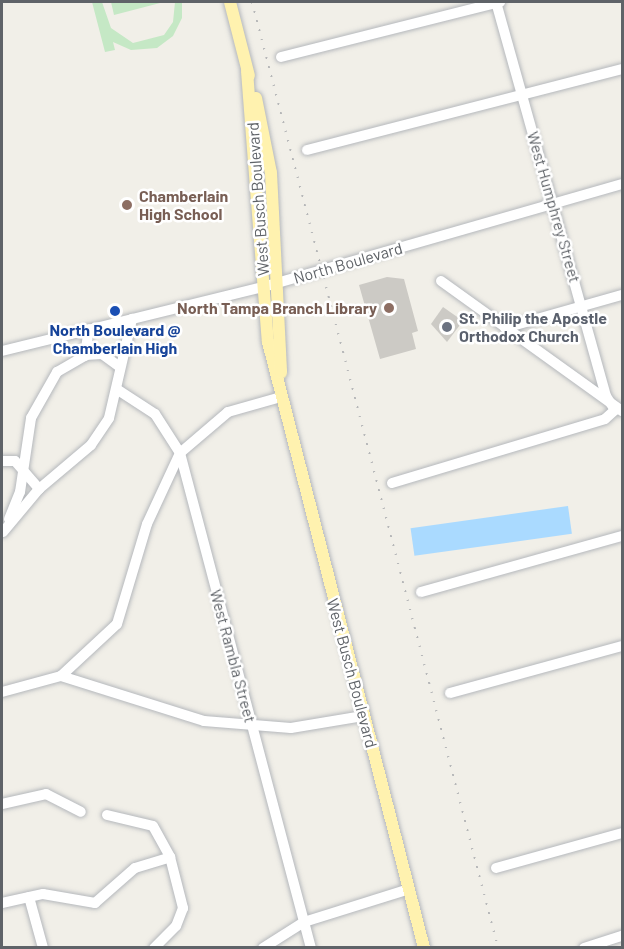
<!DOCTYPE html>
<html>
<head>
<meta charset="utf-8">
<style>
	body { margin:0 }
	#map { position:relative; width:624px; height:949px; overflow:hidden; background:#f1efe8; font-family:Barlow,sans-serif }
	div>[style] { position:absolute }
	.green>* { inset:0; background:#c5e8c5 }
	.water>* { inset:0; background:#aadaff; transform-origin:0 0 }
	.building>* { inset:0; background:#cccac5 }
	.roads { filter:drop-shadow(0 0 2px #b5b8bc) drop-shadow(0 0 2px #b5b8bc) }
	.minor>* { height:10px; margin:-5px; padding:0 5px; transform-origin:5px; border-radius:5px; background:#fff }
	.major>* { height:12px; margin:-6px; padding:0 6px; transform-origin:6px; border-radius:6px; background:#fff2af }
	.rail>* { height:2px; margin-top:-1px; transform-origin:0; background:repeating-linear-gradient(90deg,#b6b7b8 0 1.5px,transparent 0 9.5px) }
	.dots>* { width:16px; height:16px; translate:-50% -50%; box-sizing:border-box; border:3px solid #fff; border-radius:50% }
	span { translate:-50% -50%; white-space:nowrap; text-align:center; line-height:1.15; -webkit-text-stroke:5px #fff; paint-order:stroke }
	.education-label { font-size:16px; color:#785e54; font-weight:700 }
	.left { translate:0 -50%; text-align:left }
	.right { translate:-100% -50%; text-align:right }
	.street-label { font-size:16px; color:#5f6368 }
	.worship-label { font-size:16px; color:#5b616d; font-weight:700 }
	.transit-label { font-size:16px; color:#164399; font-weight:700 }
	.frame { position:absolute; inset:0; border:3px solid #5f6368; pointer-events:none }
</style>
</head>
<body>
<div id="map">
	<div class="green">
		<div style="clip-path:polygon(92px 2px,102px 2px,111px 28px,133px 43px,164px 35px,173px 22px,175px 2px,182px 2px,182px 18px,173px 36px,157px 48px,131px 50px,113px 42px,115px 50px,105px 52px)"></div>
		<div style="clip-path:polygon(111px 2px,164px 2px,114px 15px)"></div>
	</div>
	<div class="water">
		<div style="left:568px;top:506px;width:28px;height:159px;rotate:82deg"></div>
	</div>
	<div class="building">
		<div style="clip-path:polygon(387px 277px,404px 279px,418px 331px,412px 333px,416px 349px,380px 359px,359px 285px)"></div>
		<div style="clip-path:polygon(443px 307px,463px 321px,447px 342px,431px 324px)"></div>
	</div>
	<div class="roads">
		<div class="minor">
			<div style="left:281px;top:57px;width:226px;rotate:-14.1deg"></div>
			<div style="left:307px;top:150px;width:325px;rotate:-14.4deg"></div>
			<div style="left:441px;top:281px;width:223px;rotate:35.7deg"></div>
			<div style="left:505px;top:328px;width:122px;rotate:-15.8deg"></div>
			<div style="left:2px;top:351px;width:269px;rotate:-13.8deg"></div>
			<div style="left:263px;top:287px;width:373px;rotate:-16deg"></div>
			<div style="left:85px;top:355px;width:17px;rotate:-3deg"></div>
			<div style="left:102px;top:354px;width:22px;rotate:36deg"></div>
			<div style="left:118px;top:390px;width:44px;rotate:33deg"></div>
			<div style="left:155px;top:414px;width:46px;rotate:57.3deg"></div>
			<div style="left:180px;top:453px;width:512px;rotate:75.18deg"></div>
			<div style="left:2px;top:461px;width:13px"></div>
			<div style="left:15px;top:461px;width:37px;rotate:49deg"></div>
			<div style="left:392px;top:483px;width:222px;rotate:-16.7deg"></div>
			<div style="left:605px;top:419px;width:13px;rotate:-42deg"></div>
			<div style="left:615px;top:410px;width:17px;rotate:-123deg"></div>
			<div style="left:606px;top:396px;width:409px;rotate:-105.6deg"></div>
			<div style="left:9px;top:519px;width:29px;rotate:-68deg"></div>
			<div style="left:20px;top:492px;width:75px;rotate:-81.5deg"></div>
			<div style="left:31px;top:418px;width:53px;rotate:-60.5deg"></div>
			<div style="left:57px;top:372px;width:32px;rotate:-30deg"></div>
			<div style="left:85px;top:356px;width:27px;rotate:-82deg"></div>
			<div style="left:3px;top:532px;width:56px;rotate:-50.1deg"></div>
			<div style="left:39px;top:489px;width:68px;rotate:-40.2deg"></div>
			<div style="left:91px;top:445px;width:32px;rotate:-56deg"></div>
			<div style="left:109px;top:418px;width:102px;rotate:-76.9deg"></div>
			<div style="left:421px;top:592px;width:209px;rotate:-15.6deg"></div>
			<div style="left:61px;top:676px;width:76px;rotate:-42.9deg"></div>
			<div style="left:117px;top:624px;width:104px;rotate:-73.3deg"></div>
			<div style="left:147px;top:524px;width:78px;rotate:-65.1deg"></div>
			<div style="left:180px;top:453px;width:63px;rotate:-40.5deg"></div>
			<div style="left:228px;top:412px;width:55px;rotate:-15.8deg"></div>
			<div style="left:2px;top:692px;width:61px;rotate:-15.2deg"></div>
			<div style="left:61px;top:676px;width:150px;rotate:17.5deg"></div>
			<div style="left:204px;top:721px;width:87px;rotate:4.6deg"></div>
			<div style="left:291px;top:728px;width:73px;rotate:-9.5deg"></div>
			<div style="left:450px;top:693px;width:178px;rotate:-15.3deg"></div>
			<div style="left:2px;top:804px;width:45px;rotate:-12.8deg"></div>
			<div style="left:46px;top:794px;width:39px;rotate:27deg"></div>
			<div style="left:107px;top:815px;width:47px;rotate:13.4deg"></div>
			<div style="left:153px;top:826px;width:35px;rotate:61deg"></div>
			<div style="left:170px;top:857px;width:53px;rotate:75.7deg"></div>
			<div style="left:183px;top:908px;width:19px;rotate:111deg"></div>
			<div style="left:176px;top:926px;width:31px;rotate:135deg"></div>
			<div style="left:496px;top:868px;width:131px;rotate:-15.5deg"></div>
			<div style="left:29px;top:897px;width:53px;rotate:74.6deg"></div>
			<div style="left:2px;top:903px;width:42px;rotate:-12.4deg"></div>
			<div style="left:43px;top:894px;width:53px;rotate:9.8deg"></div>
			<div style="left:95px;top:903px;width:53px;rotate:-41.2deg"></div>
			<div style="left:135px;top:868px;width:37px;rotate:-17deg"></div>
			<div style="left:263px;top:948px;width:49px;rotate:-32.4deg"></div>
			<div style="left:304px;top:922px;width:110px;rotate:-17.4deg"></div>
			<div style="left:584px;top:948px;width:40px;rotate:-18deg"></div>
		</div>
		<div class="major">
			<div style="left:230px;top:2px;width:76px;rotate:75.6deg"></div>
			<div style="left:247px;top:71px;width:272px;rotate:85.6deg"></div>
			<div style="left:268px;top:342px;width:626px;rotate:75.56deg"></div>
			<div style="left:256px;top:98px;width:76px;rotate:78.7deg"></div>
			<div style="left:271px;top:173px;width:200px;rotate:87.1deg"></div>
		</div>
	</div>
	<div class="rail">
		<div style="left:252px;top:2px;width:977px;rotate:75.42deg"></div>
	</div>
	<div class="dots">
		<div style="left:127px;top:205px;background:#8d6e63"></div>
		<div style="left:389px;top:308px;background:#8d6e63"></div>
		<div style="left:115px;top:311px;background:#1a4fb4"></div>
		<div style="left:447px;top:327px;background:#6b7280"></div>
	</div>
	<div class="education-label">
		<span class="left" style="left:139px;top:205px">Chamberlain<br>High School</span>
		<span class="right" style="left:377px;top:308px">North Tampa Branch Library</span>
	</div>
	<div class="street-label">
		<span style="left:258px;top:199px;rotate:-94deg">West Busch Boulevard</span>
		<span style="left:554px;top:207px;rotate:74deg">West Humphrey Street</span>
		<span style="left:348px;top:263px;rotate:-16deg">North Boulevard</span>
		<span style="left:233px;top:656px;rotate:75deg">West Rambla Street</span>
		<span style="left:352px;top:673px;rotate:75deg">West Busch Boulevard</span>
	</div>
	<div class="worship-label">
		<span class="left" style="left:459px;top:327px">St. Philip the Apostle<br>Orthodox Church</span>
	</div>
	<div class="transit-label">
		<span style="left:115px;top:339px">North Boulevard @<br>Chamberlain High</span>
	</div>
	<div class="frame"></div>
</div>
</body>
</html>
